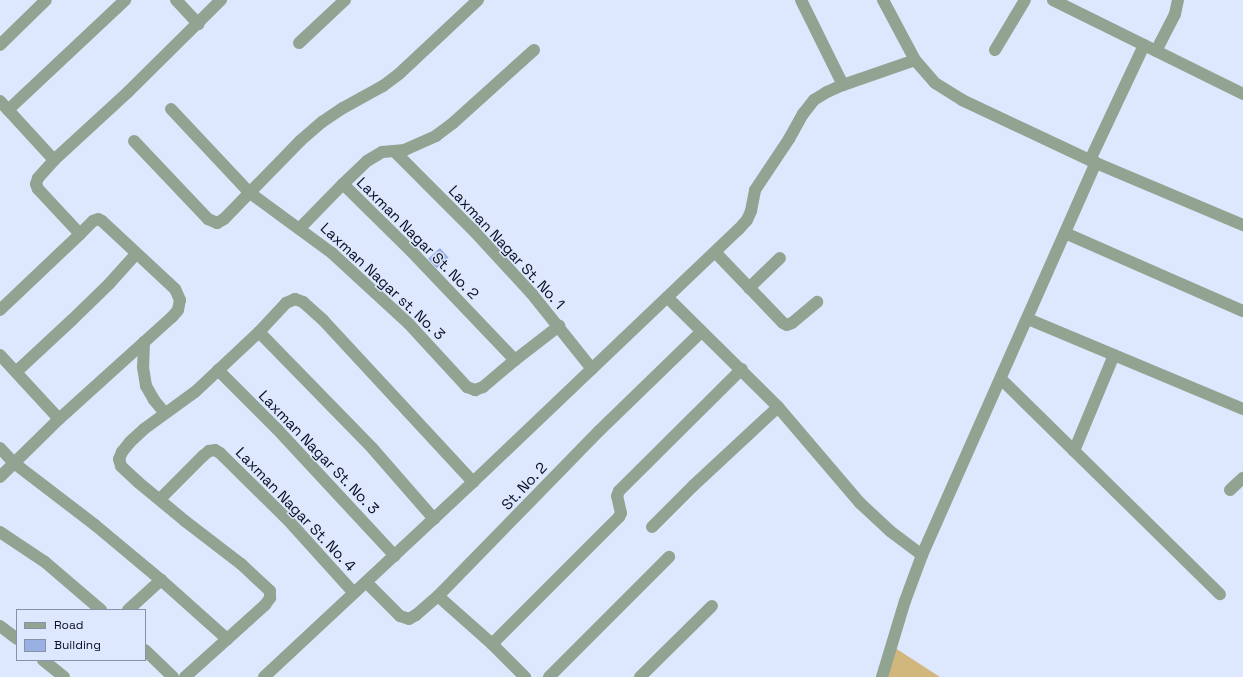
<!DOCTYPE html>
<html>
<head>
<meta charset="utf-8">
<style>
	body { margin:0 }
	#map { position:relative; width:1243px; height:677px; overflow:hidden; background:#dde7fd; font-family:"Space Grotesk",sans-serif }
	div>[style] { position:absolute }
	.green>* { inset:0; background:#d2b77c }
	.building>* { inset:0; background:#99b0e4; transform-origin:0 0 }
	.street>* { height:12px; margin:-6px; padding:0 6px; transform-origin:6px; border-radius:6px; background:#90a491 }
	span { translate:-50% -50%; white-space:nowrap; text-align:center; line-height:1.15; -webkit-text-stroke:3px #dde7fd; paint-order:stroke }
	.street-label { font-size:15px; color:#091022 }
	.legend { position:absolute; left:16px; top:609px; width:130px; height:52px; box-sizing:border-box; background:#dde7fd; border:1px solid #8891a5; margin:0; padding:5px 7px; list-style:none; font-size:12px; color:#091022 }
	.legend li { display:flex; align-items:center; gap:8px; height:20px }
	.legend b { width:20px; border:1px solid #8891a5 }
</style>
</head>
<body>
<div id="map">
	<div class="green">
		<div style="clip-path:polygon(892px 646px,940px 677px,877px 677px)"></div>
	</div>
	<div class="building">
		<div style="left:440px;top:248px;width:13px;height:16px;rotate:48deg"></div>
	</div>
	<div class="street">
		<div style="left:176px;top:0;width:33px;rotate:47deg"></div>
		<div style="left:801px;top:0;width:95px;rotate:63.7deg"></div>
		<div style="left:883px;top:0;width:68px;rotate:61.9deg"></div>
		<div style="left:915px;top:60px;width:30px;rotate:49deg"></div>
		<div style="left:935px;top:83px;width:32px;rotate:32deg"></div>
		<div style="left:962px;top:100px;width:148px;rotate:25.2deg"></div>
		<div style="left:1096px;top:163px;width:160px;rotate:22.9deg"></div>
		<div style="left:1053px;top:0;width:212px;rotate:26.3deg"></div>
		<div style="left:299px;top:43px;width:63px;rotate:-43.1deg"></div>
		<div style="left:0;top:45px;width:64px;rotate:-44.4deg"></div>
		<div style="left:534px;top:50px;width:109px;rotate:138deg"></div>
		<div style="left:453px;top:123px;width:21px;rotate:143deg"></div>
		<div style="left:436px;top:136px;width:34px;rotate:156deg"></div>
		<div style="left:405px;top:150px;width:23px;rotate:175deg"></div>
		<div style="left:382px;top:152px;width:17px;rotate:149deg"></div>
		<div style="left:367px;top:161px;width:33px;rotate:136deg"></div>
		<div style="left:343px;top:184px;width:98px;rotate:44.6deg"></div>
		<div style="left:413px;top:253px;width:148px;rotate:46.4deg"></div>
		<div style="left:515px;top:360px;width:56px;rotate:-37.7deg"></div>
		<div style="left:995px;top:50px;width:58px;rotate:-59deg"></div>
		<div style="left:1156px;top:51px;width:42px;rotate:-62.8deg"></div>
		<div style="left:1175px;top:14px;width:14px;rotate:-78deg"></div>
		<div style="left:0;top:101px;width:80px;rotate:47.5deg"></div>
		<div style="left:171px;top:109px;width:115px;rotate:46.8deg"></div>
		<div style="left:250px;top:193px;width:102px;rotate:36.2deg"></div>
		<div style="left:332px;top:253px;width:105px;rotate:42.7deg"></div>
		<div style="left:409px;top:324px;width:86px;rotate:47.4deg"></div>
		<div style="left:467px;top:387px;width:9px;rotate:21deg"></div>
		<div style="left:475px;top:390px;width:9px;rotate:-21deg"></div>
		<div style="left:483px;top:387px;width:42px;rotate:-40.2deg"></div>
		<div style="left:8px;top:110px;width:161px;rotate:-43.2deg"></div>
		<div style="left:134px;top:141px;width:108px;rotate:46.5deg"></div>
		<div style="left:208px;top:219px;width:10px;rotate:24deg"></div>
		<div style="left:217px;top:223px;width:8px;rotate:-30deg"></div>
		<div style="left:224px;top:219px;width:109px;rotate:-45.7deg"></div>
		<div style="left:300px;top:141px;width:29px;rotate:-41deg"></div>
		<div style="left:322px;top:122px;width:25px;rotate:-34deg"></div>
		<div style="left:343px;top:108px;width:46px;rotate:-28.8deg"></div>
		<div style="left:383px;top:86px;width:21px;rotate:-37deg"></div>
		<div style="left:400px;top:73px;width:107px;rotate:-43.1deg"></div>
		<div style="left:394px;top:151px;width:113px;rotate:45deg"></div>
		<div style="left:474px;top:231px;width:86px;rotate:47.4deg"></div>
		<div style="left:532px;top:294px;width:96px;rotate:51.3deg"></div>
		<div style="left:1090px;top:160px;width:127px;rotate:-64.8deg"></div>
		<div style="left:300px;top:228px;width:62px;rotate:-45.7deg"></div>
		<div style="left:1065px;top:233px;width:194px;rotate:23.7deg"></div>
		<div style="left:715px;top:252px;width:98px;rotate:46.2deg"></div>
		<div style="left:783px;top:323px;width:4px;rotate:27deg"></div>
		<div style="left:787px;top:325px;width:5px;rotate:-22deg"></div>
		<div style="left:792px;top:323px;width:33px;rotate:-40deg"></div>
		<div style="left:749px;top:288px;width:43px;rotate:-44.1deg"></div>
		<div style="left:668px;top:298px;width:155px;rotate:44.7deg"></div>
		<div style="left:778px;top:407px;width:126px;rotate:49.5deg"></div>
		<div style="left:860px;top:503px;width:41px;rotate:43deg"></div>
		<div style="left:890px;top:531px;width:40px;rotate:37deg"></div>
		<div style="left:922px;top:555px;width:429px;rotate:-66.1deg"></div>
		<div style="left:0;top:310px;width:110px;rotate:-43.5deg"></div>
		<div style="left:1028px;top:319px;width:233px;rotate:22.7deg"></div>
		<div style="left:259px;top:332px;width:163px;rotate:45.7deg"></div>
		<div style="left:373px;top:449px;width:93px;rotate:48.9deg"></div>
		<div style="left:144px;top:342px;width:25px;rotate:92deg"></div>
		<div style="left:143px;top:367px;width:19px;rotate:81deg"></div>
		<div style="left:146px;top:386px;width:16px;rotate:60deg"></div>
		<div style="left:154px;top:400px;width:17px;rotate:50deg"></div>
		<div style="left:0;top:355px;width:87px;rotate:47.3deg"></div>
		<div style="left:218px;top:370px;width:83px;rotate:45deg"></div>
		<div style="left:277px;top:429px;width:173px;rotate:47.1deg"></div>
		<div style="left:16px;top:372px;width:76px;rotate:-42.9deg"></div>
		<div style="left:72px;top:320px;width:52px;rotate:-44.2deg"></div>
		<div style="left:109px;top:284px;width:40px;rotate:-48deg"></div>
		<div style="left:1001px;top:379px;width:307px;rotate:44.5deg"></div>
		<div style="left:0;top:448px;width:21px;rotate:47deg"></div>
		<div style="left:14px;top:463px;width:102px;rotate:37.4deg"></div>
		<div style="left:95px;top:525px;width:86px;rotate:39.8deg"></div>
		<div style="left:161px;top:580px;width:89px;rotate:41.8deg"></div>
		<div style="left:1074px;top:451px;width:104px;rotate:-67.4deg"></div>
		<div style="left:0;top:477px;width:83px;rotate:-44.5deg"></div>
		<div style="left:59px;top:419px;width:152px;rotate:-42.1deg"></div>
		<div style="left:172px;top:317px;width:9px;rotate:-49deg"></div>
		<div style="left:178px;top:310px;width:10px;rotate:-79deg"></div>
		<div style="left:180px;top:300px;width:12px;rotate:-114deg"></div>
		<div style="left:175px;top:289px;width:100px;rotate:-137deg"></div>
		<div style="left:102px;top:221px;width:4px;rotate:-153deg"></div>
		<div style="left:98px;top:219px;width:5px;rotate:158deg"></div>
		<div style="left:93px;top:221px;width:18px;rotate:135deg"></div>
		<div style="left:80px;top:234px;width:62px;rotate:-133deg"></div>
		<div style="left:38px;top:189px;width:5px;rotate:-112deg"></div>
		<div style="left:36px;top:184px;width:6px;rotate:-72deg"></div>
		<div style="left:38px;top:178px;width:24px;rotate:-48deg"></div>
		<div style="left:54px;top:160px;width:100px;rotate:-42.6deg"></div>
		<div style="left:128px;top:92px;width:131px;rotate:-44.7deg"></div>
		<div style="left:1230px;top:490px;width:18px;rotate:-43deg"></div>
		<div style="left:160px;top:499px;width:61px;rotate:-45deg"></div>
		<div style="left:203px;top:456px;width:8px;rotate:-40deg"></div>
		<div style="left:209px;top:451px;width:6px;rotate:-9deg"></div>
		<div style="left:215px;top:450px;width:6px;rotate:31deg"></div>
		<div style="left:220px;top:453px;width:95px;rotate:44.6deg"></div>
		<div style="left:288px;top:520px;width:98px;rotate:47.9deg"></div>
		<div style="left:652px;top:527px;width:58px;rotate:-45deg"></div>
		<div style="left:693px;top:486px;width:116px;rotate:-42.9deg"></div>
		<div style="left:0;top:532px;width:54px;rotate:33.7deg"></div>
		<div style="left:45px;top:562px;width:74px;rotate:40.6deg"></div>
		<div style="left:366px;top:582px;width:48px;rotate:45deg"></div>
		<div style="left:400px;top:616px;width:9px;rotate:18deg"></div>
		<div style="left:409px;top:619px;width:8px;rotate:-30deg"></div>
		<div style="left:416px;top:615px;width:29px;rotate:-41deg"></div>
		<div style="left:438px;top:596px;width:231px;rotate:-45.7deg"></div>
		<div style="left:599px;top:431px;width:142px;rotate:-44.1deg"></div>
		<div style="left:438px;top:596px;width:72px;rotate:41.6deg"></div>
		<div style="left:492px;top:644px;width:47px;rotate:45deg"></div>
		<div style="left:128px;top:610px;width:45px;rotate:-42.3deg"></div>
		<div style="left:0;top:626px;width:21px;rotate:37deg"></div>
		<div style="left:492px;top:644px;width:180px;rotate:-45deg"></div>
		<div style="left:619px;top:517px;width:4px;rotate:-63deg"></div>
		<div style="left:621px;top:513px;width:17px;rotate:-103deg"></div>
		<div style="left:617px;top:496px;width:5px;rotate:-68deg"></div>
		<div style="left:619px;top:491px;width:173px;rotate:-44.8deg"></div>
		<div style="left:145px;top:650px;width:39px;rotate:44deg"></div>
		<div style="left:43px;top:660px;width:27px;rotate:39deg"></div>
		<div style="left:185px;top:677px;width:108px;rotate:-42deg"></div>
		<div style="left:265px;top:605px;width:9px;rotate:-54deg"></div>
		<div style="left:270px;top:598px;width:7px;rotate:-90deg"></div>
		<div style="left:270px;top:591px;width:40px;rotate:-137deg"></div>
		<div style="left:241px;top:564px;width:71px;rotate:-142.5deg"></div>
		<div style="left:185px;top:521px;width:61px;rotate:-140.3deg"></div>
		<div style="left:138px;top:482px;width:23px;rotate:-137deg"></div>
		<div style="left:121px;top:466px;width:7px;rotate:-106deg"></div>
		<div style="left:119px;top:459px;width:8px;rotate:-67deg"></div>
		<div style="left:122px;top:452px;width:13px;rotate:-51deg"></div>
		<div style="left:130px;top:442px;width:19px;rotate:-43deg"></div>
		<div style="left:144px;top:429px;width:63px;rotate:-36deg"></div>
		<div style="left:195px;top:392px;width:88px;rotate:-43.2deg"></div>
		<div style="left:259px;top:332px;width:40px;rotate:-47deg"></div>
		<div style="left:286px;top:303px;width:10px;rotate:-24deg"></div>
		<div style="left:295px;top:299px;width:9px;rotate:21deg"></div>
		<div style="left:303px;top:302px;width:27px;rotate:42deg"></div>
		<div style="left:323px;top:320px;width:221px;rotate:47.2deg"></div>
		<div style="left:264px;top:677px;width:286px;rotate:-43deg"></div>
		<div style="left:473px;top:482px;width:366px;rotate:-43.6deg"></div>
		<div style="left:738px;top:230px;width:13px;rotate:-48deg"></div>
		<div style="left:747px;top:220px;width:10px;rotate:-66deg"></div>
		<div style="left:751px;top:211px;width:21px;rotate:-79deg"></div>
		<div style="left:755px;top:190px;width:61px;rotate:-56.3deg"></div>
		<div style="left:789px;top:139px;width:29px;rotate:-61deg"></div>
		<div style="left:803px;top:114px;width:18px;rotate:-52deg"></div>
		<div style="left:814px;top:100px;width:15px;rotate:-32deg"></div>
		<div style="left:827px;top:92px;width:17px;rotate:-24deg"></div>
		<div style="left:843px;top:85px;width:76px;rotate:-19.1deg"></div>
		<div style="left:549px;top:677px;width:170px;rotate:-45deg"></div>
		<div style="left:640px;top:677px;width:101px;rotate:-44.6deg"></div>
		<div style="left:882px;top:677px;width:79px;rotate:-73.2deg"></div>
		<div style="left:905px;top:601px;width:49px;rotate:-69.7deg"></div>
	</div>
	<div class="street-label">
		<span style="left:418px;top:238px;rotate:45deg">Laxman Nagar St. No. 2</span>
		<span style="left:507px;top:247px;rotate:47deg">Laxman Nagar St. No. 1</span>
		<span style="left:383px;top:281px;rotate:43deg">Laxman Nagar st. No. 3</span>
		<span style="left:319px;top:452px;rotate:46deg">Laxman Nagar St. No. 3</span>
		<span style="left:524px;top:486px;rotate:-47deg">St. No. 2</span>
		<span style="left:296px;top:509px;rotate:46deg">Laxman Nagar St. No. 4</span>
	</div>
	<ul class="legend">
	<li><b style="height:5px;background:#90a491"></b>Road</li>
	<li><b style="height:11px;background:#99b0e4"></b>Building</li>
	</ul>
</div>
</body>
</html>
